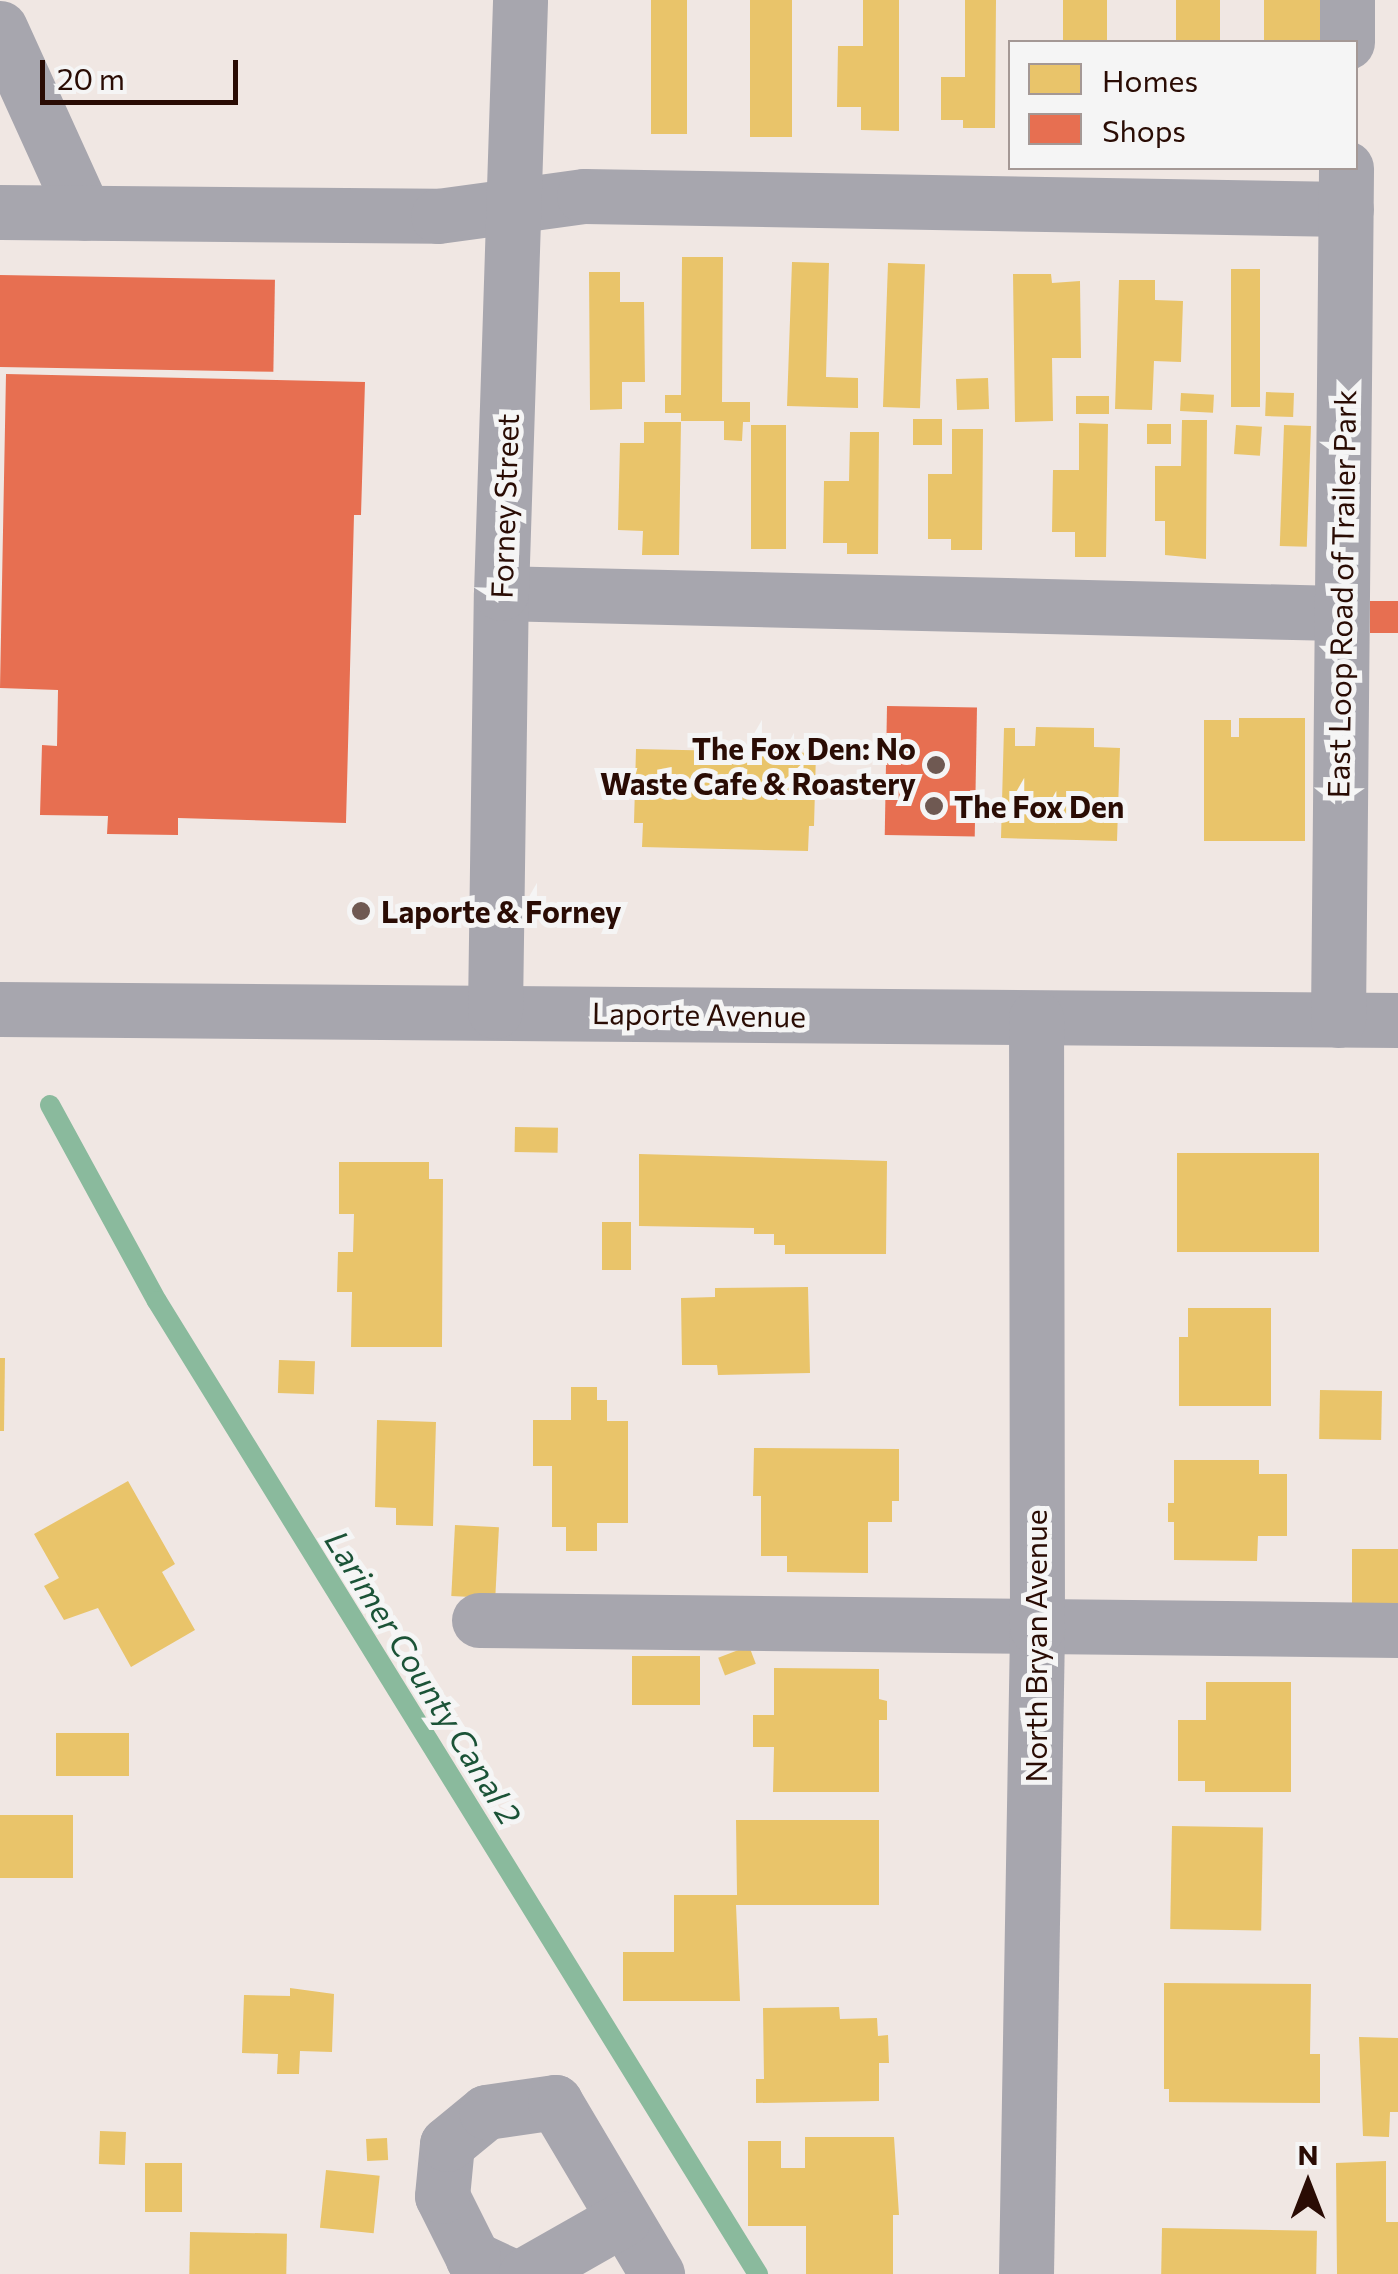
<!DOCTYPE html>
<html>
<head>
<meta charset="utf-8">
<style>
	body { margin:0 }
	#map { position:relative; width:1398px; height:2274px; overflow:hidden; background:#f0e7e3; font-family:Commissioner,sans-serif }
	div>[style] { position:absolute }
	.homes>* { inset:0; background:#e9c46a; transform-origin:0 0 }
	.shops>* { inset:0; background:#e76f51; transform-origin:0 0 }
	.stream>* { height:20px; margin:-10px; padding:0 10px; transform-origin:10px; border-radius:10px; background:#8aba9d }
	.minor>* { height:55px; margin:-27.5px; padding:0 27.5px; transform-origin:27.5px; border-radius:27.5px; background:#a7a6ae }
	.dots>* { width:28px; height:28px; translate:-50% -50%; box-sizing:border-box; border:5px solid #f5f5f5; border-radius:50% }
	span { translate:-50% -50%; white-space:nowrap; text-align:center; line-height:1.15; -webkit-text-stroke:10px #f5f5f5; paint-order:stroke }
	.street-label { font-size:30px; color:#2a0c04 }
	.poi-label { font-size:30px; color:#2a0c04; font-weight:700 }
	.right { translate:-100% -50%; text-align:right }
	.left { translate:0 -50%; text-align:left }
	.water-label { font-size:32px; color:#1b5337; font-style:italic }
	.legend { position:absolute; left:1008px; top:40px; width:350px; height:130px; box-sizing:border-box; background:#f5f5f5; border:2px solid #a49895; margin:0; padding:12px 18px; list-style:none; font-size:30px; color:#2a0c04 }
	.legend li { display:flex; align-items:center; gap:20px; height:50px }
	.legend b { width:50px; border:2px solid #a49895 }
	.north { position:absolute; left:1258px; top:2134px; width:100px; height:100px; -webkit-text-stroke:8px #f5f5f5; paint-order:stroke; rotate:0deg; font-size:28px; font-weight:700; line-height:40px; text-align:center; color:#2a0c04 }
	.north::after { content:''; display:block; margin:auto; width:35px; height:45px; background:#2a0c04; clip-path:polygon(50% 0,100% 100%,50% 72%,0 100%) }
	.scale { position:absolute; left:40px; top:60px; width:198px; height:45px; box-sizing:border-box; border:5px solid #2a0c04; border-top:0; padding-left:12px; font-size:30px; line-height:35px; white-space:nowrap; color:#2a0c04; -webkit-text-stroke:8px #f5f5f5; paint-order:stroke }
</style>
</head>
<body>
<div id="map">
	<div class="homes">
		<div style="left:651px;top:0;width:36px;height:134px"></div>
		<div style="left:750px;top:0;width:42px;height:137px"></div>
		<div style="clip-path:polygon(863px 0,899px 0,899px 131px,861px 130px,861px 107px,837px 107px,838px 46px,863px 46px)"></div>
		<div style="clip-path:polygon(965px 0,996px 0,995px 128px,963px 128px,963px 120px,941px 120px,941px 77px,965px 77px)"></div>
		<div style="left:1063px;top:0;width:44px;height:42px"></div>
		<div style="left:1176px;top:0;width:44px;height:42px"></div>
		<div style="left:1264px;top:0;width:56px;height:42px"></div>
		<div style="clip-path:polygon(682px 257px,723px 257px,722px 402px,750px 402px,750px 422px,743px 422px,742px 441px,724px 440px,724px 421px,681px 421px,681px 413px,665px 413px,665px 395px,681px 395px)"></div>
		<div style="clip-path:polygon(792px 262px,829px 263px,826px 377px,858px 378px,858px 408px,787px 406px)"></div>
		<div style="left:888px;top:263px;width:37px;height:144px;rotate:2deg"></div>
		<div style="left:1231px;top:269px;width:29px;height:138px"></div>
		<div style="clip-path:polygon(589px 272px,620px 272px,620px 302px,644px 302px,645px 382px,622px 382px,622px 409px,590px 410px)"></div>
		<div style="clip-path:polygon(1013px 274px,1051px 274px,1052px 283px,1080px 281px,1081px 358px,1052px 358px,1053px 421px,1015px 422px)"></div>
		<div style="clip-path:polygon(1119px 280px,1155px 280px,1155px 300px,1183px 301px,1181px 362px,1154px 361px,1152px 410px,1115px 409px)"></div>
		<div style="left:988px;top:378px;width:31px;height:32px;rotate:88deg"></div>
		<div style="left:1266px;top:392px;width:28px;height:24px;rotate:2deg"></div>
		<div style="left:1181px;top:393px;width:33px;height:18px;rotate:3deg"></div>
		<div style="left:1076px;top:396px;width:33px;height:18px"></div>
		<div style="left:942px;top:419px;width:26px;height:29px;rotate:90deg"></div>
		<div style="clip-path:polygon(1182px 420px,1207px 420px,1206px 559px,1165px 555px,1165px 521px,1155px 521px,1155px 466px,1181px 466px)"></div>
		<div style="clip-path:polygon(644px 422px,681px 422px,679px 555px,642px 555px,643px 531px,618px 530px,620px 443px,644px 443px)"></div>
		<div style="clip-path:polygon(1079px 423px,1108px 424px,1106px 557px,1075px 557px,1075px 532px,1052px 532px,1053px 470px,1079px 470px)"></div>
		<div style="left:1147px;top:424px;width:24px;height:20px"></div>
		<div style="left:751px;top:425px;width:35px;height:124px"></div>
		<div style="left:1236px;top:425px;width:26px;height:29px;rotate:4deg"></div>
		<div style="left:1284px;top:425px;width:27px;height:121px;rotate:2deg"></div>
		<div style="clip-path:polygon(952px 429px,983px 429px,982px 550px,951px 550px,951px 539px,928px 539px,928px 474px,952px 474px)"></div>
		<div style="clip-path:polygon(850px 432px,879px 432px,878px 554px,847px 554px,847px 543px,823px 543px,824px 481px,849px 481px)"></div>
		<div style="clip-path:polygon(1239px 718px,1305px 718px,1305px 841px,1204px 841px,1204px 720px,1231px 720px,1231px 737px,1239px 737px)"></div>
		<div style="clip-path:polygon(1036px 727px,1094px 728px,1094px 747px,1120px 748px,1117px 841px,1001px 838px,1004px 728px,1015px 728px,1015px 746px,1035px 746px)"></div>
		<div style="clip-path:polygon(636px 749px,816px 753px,814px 826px,809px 826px,808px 851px,642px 847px,643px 823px,634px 823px)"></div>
		<div style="left:515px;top:1127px;width:43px;height:25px;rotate:1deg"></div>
		<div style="left:1177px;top:1153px;width:142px;height:99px"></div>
		<div style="clip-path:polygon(639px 1154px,887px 1161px,886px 1254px,785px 1254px,785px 1245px,774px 1245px,774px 1234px,754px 1234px,754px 1228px,639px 1226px)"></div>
		<div style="clip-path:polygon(339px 1162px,429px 1162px,429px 1179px,443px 1179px,442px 1347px,351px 1347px,352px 1292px,337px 1292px,338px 1252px,353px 1252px,354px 1214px,339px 1214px)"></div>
		<div style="left:602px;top:1222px;width:29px;height:48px"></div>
		<div style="clip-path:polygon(808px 1287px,810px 1373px,718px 1375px,717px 1365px,682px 1365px,681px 1298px,715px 1297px,715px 1288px)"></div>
		<div style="clip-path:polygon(1188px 1308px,1271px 1308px,1271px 1406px,1179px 1406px,1179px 1337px,1188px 1337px)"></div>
		<div style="clip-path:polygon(0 1358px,5px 1358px,4px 1431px,0 1431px)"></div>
		<div style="left:279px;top:1360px;width:36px;height:33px;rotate:2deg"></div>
		<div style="clip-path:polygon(571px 1387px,597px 1387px,597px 1400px,607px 1400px,607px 1421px,628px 1421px,628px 1523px,597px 1523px,597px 1551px,566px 1551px,566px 1527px,552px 1527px,552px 1466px,533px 1466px,533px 1420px,571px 1420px)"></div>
		<div style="left:1320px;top:1390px;width:62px;height:49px;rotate:1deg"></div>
		<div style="clip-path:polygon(377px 1420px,436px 1422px,433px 1526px,396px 1525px,396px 1508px,375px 1507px)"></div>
		<div style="clip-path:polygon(754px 1448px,899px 1449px,899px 1501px,892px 1501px,892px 1522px,868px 1522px,868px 1573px,787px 1572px,787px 1556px,761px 1556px,761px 1496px,753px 1496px)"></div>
		<div style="clip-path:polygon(1174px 1460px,1259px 1460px,1259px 1474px,1287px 1474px,1287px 1536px,1258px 1536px,1257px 1561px,1174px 1560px,1174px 1522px,1168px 1522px,1168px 1503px,1174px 1503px)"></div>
		<div style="clip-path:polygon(128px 1481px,175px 1564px,162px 1572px,195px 1630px,131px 1667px,98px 1608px,64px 1620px,44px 1586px,59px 1578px,34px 1534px)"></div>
		<div style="left:455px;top:1525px;width:44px;height:71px;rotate:3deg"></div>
		<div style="left:1352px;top:1549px;width:46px;height:56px"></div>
		<div style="left:749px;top:1646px;width:19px;height:33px;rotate:69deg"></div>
		<div style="left:700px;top:1656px;width:49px;height:68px;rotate:90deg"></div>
		<div style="clip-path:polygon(774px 1668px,879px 1669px,879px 1699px,887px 1701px,887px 1720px,879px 1720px,879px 1792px,773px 1792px,774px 1747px,753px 1747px,753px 1715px,774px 1715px)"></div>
		<div style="clip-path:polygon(1206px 1682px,1291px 1682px,1291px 1792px,1205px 1792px,1205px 1781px,1178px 1781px,1178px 1720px,1206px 1720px)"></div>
		<div style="left:56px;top:1733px;width:73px;height:43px"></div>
		<div style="left:0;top:1815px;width:73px;height:63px"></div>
		<div style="clip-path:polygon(736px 1820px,879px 1820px,879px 1905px,736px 1905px,740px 2001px,623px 2001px,623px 1952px,674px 1952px,674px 1895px,737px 1895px)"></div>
		<div style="left:1172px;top:1826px;width:91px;height:103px;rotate:1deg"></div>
		<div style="clip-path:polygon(1164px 1983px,1311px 1984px,1310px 2054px,1320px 2054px,1320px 2103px,1169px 2102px,1169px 2089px,1164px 2089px)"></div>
		<div style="clip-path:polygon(290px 1988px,334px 1994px,332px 2052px,300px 2051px,299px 2074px,277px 2074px,278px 2054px,242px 2053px,244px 1995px,290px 1996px)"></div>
		<div style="clip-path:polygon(839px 2007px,840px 2019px,877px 2018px,878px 2036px,888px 2035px,889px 2063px,879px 2063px,879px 2101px,756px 2103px,756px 2079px,764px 2079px,763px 2008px)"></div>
		<div style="clip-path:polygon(1359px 2037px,1398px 2038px,1398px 2112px,1390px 2112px,1389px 2137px,1363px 2136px)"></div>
		<div style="left:100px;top:2131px;width:26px;height:33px;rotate:2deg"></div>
		<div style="clip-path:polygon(805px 2137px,894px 2137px,899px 2215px,893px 2215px,893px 2274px,806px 2274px,806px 2226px,748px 2226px,748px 2141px,781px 2141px,781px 2168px,805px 2168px)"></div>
		<div style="left:387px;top:2138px;width:22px;height:21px;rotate:87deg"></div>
		<div style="clip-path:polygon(1386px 2161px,1386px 2222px,1398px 2222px,1398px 2274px,1337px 2274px,1336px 2163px)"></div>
		<div style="left:145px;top:2163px;width:37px;height:49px"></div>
		<div style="left:326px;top:2170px;width:54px;height:58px;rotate:6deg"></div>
		<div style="left:1162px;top:2228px;width:155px;height:46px;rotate:1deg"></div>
		<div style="left:190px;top:2232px;width:97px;height:42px;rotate:1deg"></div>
	</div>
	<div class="shops">
		<div style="left:0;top:275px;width:275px;height:92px;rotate:1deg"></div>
		<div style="clip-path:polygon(6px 374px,365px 382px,361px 515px,354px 515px,346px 823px,178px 818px,178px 835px,107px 834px,108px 816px,40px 815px,42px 745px,57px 746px,58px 690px,0 688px)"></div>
		<div style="left:1398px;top:601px;width:32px;height:28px;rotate:90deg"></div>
		<div style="left:887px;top:706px;width:90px;height:129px;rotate:1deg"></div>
	</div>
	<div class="stream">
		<div style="left:50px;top:1105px;width:223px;rotate:61.4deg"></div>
		<div style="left:157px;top:1301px;width:1144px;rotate:58.3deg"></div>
	</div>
	<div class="minor">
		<div style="left:0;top:28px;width:203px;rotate:65.6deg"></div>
		<div style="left:1347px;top:42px;width:42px;rotate:-90deg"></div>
		<div style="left:0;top:212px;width:438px;rotate:0.5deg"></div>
		<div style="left:438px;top:216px;width:147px;rotate:-7.8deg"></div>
		<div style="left:584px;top:196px;width:762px;rotate:0.98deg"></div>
		<div style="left:501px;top:593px;width:838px;rotate:1.37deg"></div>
		<div style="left:0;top:1009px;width:1398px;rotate:0.45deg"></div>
		<div style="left:495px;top:1011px;width:418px;rotate:-89.2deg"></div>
		<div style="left:501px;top:593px;width:593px;rotate:-88.16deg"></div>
		<div style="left:1338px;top:1020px;width:852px;rotate:-89.46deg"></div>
		<div style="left:479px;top:1620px;width:919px;rotate:0.62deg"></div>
		<div style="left:507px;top:2274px;width:38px;rotate:-155deg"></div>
		<div style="left:473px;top:2258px;width:69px;rotate:-116.6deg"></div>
		<div style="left:442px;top:2196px;width:52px;rotate:-84.5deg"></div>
		<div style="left:447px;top:2144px;width:50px;rotate:-39.4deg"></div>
		<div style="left:486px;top:2112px;width:70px;rotate:-8.2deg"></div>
		<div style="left:555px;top:2102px;width:200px;rotate:59.3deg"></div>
		<div style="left:526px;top:2274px;width:112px;rotate:-29.6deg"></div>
		<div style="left:1026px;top:2274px;width:646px;rotate:-89.02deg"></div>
		<div style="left:1037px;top:1628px;width:610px;rotate:-90.09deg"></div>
	</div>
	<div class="dots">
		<div style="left:936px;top:765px;background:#6f5952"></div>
		<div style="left:934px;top:806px;background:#6f5952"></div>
		<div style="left:361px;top:911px;background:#6f5952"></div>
	</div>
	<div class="street-label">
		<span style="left:504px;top:506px;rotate:-88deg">Forney Street</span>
		<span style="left:1341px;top:594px;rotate:-89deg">East Loop Road of Trailer Park</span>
		<span style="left:699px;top:1014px;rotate:1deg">Laporte Avenue</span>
		<span style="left:1035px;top:1646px;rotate:-90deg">North Bryan Avenue</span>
	</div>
	<div class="poi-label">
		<span class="right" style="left:916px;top:765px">The Fox Den: No<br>Waste Cafe &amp; Roastery</span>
		<span class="left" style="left:954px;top:806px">The Fox Den</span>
		<span class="left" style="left:381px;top:911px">Laporte &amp; Forney</span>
	</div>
	<div class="water-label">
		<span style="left:424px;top:1677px;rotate:58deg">Larimer County Canal 2</span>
	</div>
	<ul class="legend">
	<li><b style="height:28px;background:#e9c46a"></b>Homes</li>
	<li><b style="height:28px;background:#e76f51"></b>Shops</li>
	</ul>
	<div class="north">N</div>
	<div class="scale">20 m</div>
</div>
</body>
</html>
